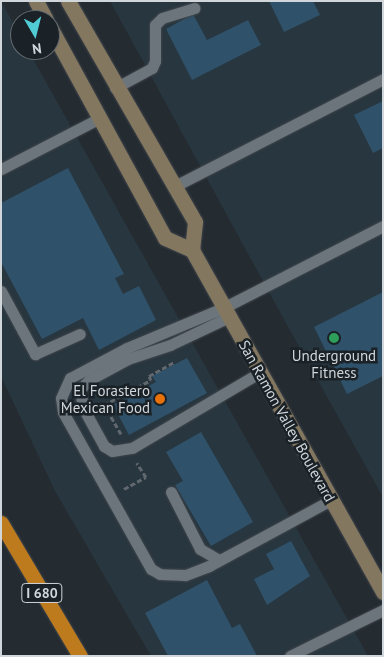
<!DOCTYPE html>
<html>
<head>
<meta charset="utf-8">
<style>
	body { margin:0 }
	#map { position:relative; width:384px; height:657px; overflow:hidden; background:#242b31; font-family:"PT Sans",sans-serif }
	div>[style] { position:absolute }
	.built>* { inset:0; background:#28363f }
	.building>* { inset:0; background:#2f5169 }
	.path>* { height:3px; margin-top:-1.5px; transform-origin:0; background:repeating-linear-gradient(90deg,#61686d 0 5px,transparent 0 7.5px) }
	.roads { filter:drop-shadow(0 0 1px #40464b) drop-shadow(0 0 1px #40464b) }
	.service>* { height:11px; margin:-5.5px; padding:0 5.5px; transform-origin:5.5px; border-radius:5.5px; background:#6c757c }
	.secondary>* { height:15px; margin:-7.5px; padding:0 7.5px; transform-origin:7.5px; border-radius:7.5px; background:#847760 }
	.motorway>* { height:15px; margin:-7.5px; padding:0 7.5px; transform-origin:7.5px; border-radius:7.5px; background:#bd7b1d }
	.dots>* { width:14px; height:14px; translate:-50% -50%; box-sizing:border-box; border:2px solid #1a2227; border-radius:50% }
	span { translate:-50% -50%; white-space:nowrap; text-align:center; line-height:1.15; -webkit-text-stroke:5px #1a2227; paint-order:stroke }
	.shield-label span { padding:1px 4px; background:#1a2227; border:1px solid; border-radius:4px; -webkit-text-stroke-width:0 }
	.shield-label { font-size:14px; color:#d1d6da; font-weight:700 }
	.poi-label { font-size:15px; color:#d1d6da }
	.right { translate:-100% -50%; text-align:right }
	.street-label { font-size:15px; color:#d1d6da }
	.frame { position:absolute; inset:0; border:2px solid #d1d6da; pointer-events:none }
	.north { position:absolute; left:10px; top:10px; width:50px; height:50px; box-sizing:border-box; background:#1a2227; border:1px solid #636a6f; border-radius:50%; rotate:172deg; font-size:14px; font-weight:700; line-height:20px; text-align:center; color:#d1d6da }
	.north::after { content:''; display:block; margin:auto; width:18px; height:22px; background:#51ccd4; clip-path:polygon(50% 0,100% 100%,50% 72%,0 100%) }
</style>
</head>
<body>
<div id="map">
	<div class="built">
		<div style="clip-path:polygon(1px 1px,20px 35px,20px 50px,28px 50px,368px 656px,151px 656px,55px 491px,1px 376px)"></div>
		<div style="clip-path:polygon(110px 1px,383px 1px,383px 497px,287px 325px)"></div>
	</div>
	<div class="building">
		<div style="clip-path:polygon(269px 1px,313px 1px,320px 15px,284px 32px)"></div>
		<div style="clip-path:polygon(193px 14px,207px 40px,248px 20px,261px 45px,192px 80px,166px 29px)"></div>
		<div style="clip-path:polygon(383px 101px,383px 148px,373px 153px,354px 115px)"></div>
		<div style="clip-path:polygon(68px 168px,124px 274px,115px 278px,123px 294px,139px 286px,156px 320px,99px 350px,83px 318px,42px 339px,1px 262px,1px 203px)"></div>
		<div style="clip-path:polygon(383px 292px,383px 376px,347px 394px,314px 327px)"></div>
		<div style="clip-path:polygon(187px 358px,207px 393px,129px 435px,113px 405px,156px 382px,152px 376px)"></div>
		<div style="clip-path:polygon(201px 432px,253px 522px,211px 546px,175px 485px,183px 481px,166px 452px)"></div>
		<div style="clip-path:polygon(291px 541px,310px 576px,267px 605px,254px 579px,274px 569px,266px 554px)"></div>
		<div style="clip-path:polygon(207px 580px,232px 628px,240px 624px,257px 656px,168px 656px,145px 613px)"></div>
	</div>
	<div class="path">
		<div style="left:121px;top:434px;width:34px;rotate:-120deg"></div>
		<div style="left:104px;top:405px;width:53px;rotate:-28deg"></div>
		<div style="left:151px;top:380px;width:4px;rotate:-117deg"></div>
		<div style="left:149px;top:376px;width:29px;rotate:-29deg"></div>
		<div style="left:124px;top:489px;width:25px;rotate:-29deg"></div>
		<div style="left:146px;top:477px;width:17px;rotate:-123deg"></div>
	</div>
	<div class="roads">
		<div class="service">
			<div style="left:115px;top:88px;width:42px;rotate:-28.4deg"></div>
			<div style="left:152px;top:68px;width:8px;rotate:-67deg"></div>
			<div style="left:155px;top:61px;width:36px;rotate:-90deg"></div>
			<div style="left:155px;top:25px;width:10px;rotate:-45deg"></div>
			<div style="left:162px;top:18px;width:34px;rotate:-17deg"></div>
			<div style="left:1px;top:169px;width:111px;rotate:-27.3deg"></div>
			<div style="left:175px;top:186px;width:234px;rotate:-27.2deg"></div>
			<div style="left:1px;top:291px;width:72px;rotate:61.6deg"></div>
			<div style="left:35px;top:354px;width:49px;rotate:-24deg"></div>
			<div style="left:229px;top:317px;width:65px;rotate:154.6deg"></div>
			<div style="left:170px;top:345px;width:44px;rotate:161.6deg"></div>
			<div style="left:128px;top:359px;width:44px;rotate:151.7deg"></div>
			<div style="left:89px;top:380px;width:11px;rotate:135deg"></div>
			<div style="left:81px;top:388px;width:18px;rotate:87deg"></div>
			<div style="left:82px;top:406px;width:46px;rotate:61.2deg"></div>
			<div style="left:104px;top:446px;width:9px;rotate:32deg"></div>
			<div style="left:112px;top:451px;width:20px;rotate:-9deg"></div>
			<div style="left:132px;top:448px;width:147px;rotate:-30.6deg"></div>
			<div style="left:171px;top:492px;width:64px;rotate:63deg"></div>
			<div style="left:200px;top:549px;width:22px;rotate:30deg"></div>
			<div style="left:331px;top:500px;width:139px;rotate:151.6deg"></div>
			<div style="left:209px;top:566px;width:26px;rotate:159deg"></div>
			<div style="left:185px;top:575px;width:25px;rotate:-178deg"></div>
			<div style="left:160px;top:574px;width:10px;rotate:-151deg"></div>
			<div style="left:151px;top:569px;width:180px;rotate:-119.3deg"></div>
			<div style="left:63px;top:412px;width:14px;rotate:-98deg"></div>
			<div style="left:61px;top:398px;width:22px;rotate:-66deg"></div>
			<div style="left:70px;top:378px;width:64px;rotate:-27.8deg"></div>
			<div style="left:127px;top:348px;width:104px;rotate:-22.6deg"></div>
			<div style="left:223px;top:308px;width:180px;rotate:-27.1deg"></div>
			<div style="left:290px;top:656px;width:104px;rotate:-26.3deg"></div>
		</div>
		<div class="secondary">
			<div style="left:36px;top:1px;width:21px;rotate:62deg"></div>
			<div style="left:68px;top:1px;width:255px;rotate:60.1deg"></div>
			<div style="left:195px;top:222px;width:28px;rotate:96deg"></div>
			<div style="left:192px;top:250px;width:392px;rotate:60.8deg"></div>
			<div style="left:50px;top:27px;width:240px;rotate:61.4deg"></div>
			<div style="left:165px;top:238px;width:30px;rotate:24deg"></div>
		</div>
		<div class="motorway">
			<div style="left:1px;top:523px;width:155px;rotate:59.3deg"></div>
		</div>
	</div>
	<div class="dots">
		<div style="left:334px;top:338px;background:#2e9e5b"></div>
		<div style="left:160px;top:399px;background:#e8710a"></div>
	</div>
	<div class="shield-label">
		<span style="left:42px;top:593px">I 680</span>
	</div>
	<div class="poi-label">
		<span style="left:334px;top:364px">Underground<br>Fitness</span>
		<span class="right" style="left:150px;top:399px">El Forastero<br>Mexican Food</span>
	</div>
	<div class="street-label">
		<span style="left:287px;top:421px;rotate:61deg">San Ramon Valley Boulevard</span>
	</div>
	<div class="frame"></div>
	<div class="north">N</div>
</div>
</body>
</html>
